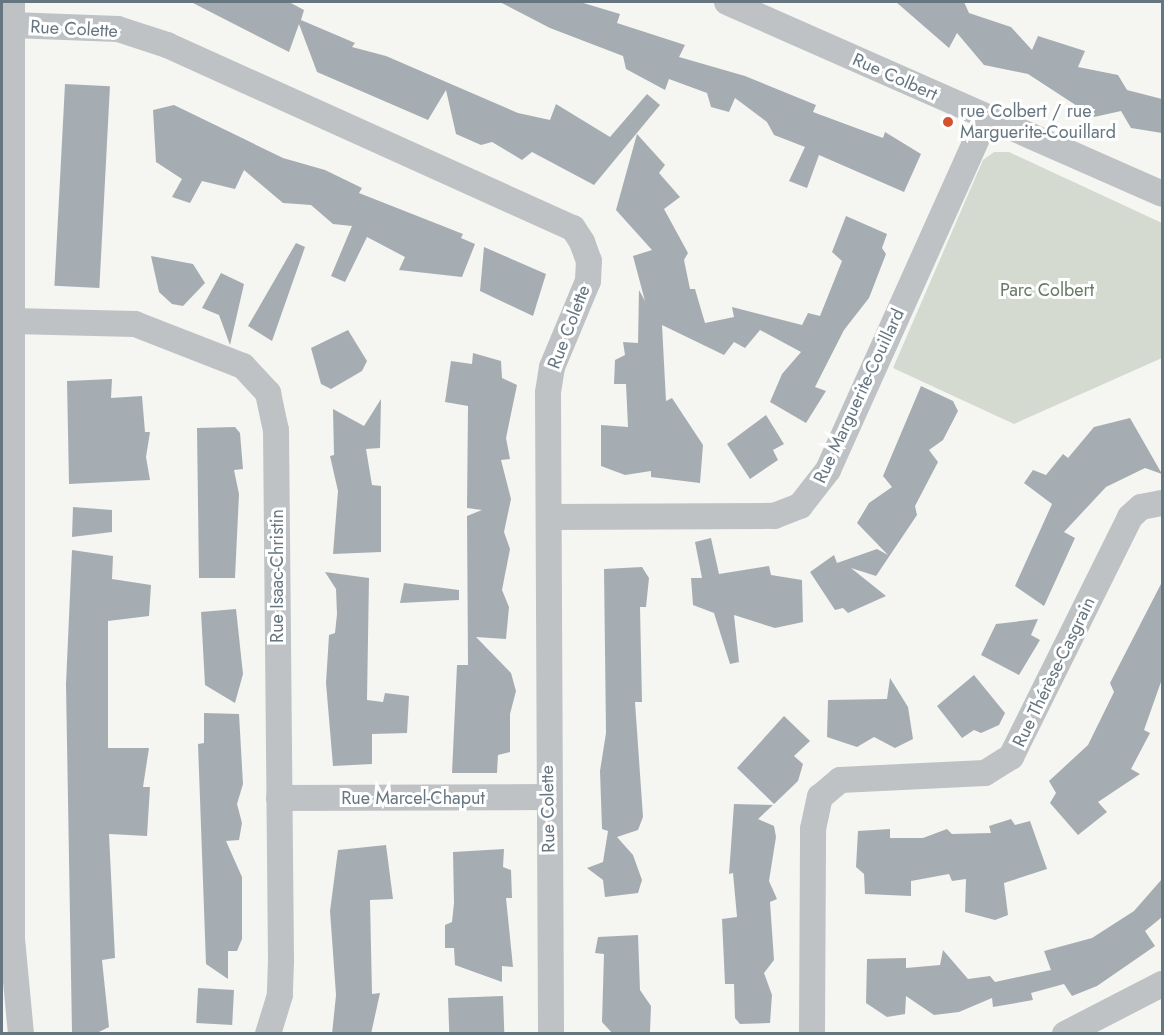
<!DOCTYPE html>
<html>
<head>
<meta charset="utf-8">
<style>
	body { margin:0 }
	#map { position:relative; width:1164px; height:1035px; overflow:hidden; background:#f5f5f2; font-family:Jost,sans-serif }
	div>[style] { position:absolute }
	.green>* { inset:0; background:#d5dad1 }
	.building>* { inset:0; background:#a6adb2; transform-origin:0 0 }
	.minor>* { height:26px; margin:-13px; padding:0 13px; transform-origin:13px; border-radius:13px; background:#bec2c5 }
	.dots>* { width:16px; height:16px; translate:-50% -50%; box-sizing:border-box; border:3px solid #fff; border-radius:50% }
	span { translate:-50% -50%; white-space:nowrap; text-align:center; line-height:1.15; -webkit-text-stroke:6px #fff; paint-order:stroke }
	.street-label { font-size:18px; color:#667681 }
	.poi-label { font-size:18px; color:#667681 }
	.left { translate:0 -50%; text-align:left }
	.park-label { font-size:18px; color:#697865 }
	.frame { position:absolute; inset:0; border:3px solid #667681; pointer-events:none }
</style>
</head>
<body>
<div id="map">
	<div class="green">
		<div style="clip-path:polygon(994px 152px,1009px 152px,1162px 223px,1162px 358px,1014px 424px,893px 368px,983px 160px)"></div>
	</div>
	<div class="building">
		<div style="clip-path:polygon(191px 2px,289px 2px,304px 10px,301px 20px,355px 43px,352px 47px,386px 56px,518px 113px,550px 120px,556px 104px,610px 137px,647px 94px,660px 105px,594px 185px,532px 152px,522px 160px,492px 142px,481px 145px,456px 134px,446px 90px,428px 120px,317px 72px,299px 24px,289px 52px)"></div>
		<div style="clip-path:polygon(500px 2px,580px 2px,620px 14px,617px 23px,685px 45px,679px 57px,745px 76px,816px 105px,813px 112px,883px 138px,885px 132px,921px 154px,904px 192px,819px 155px,807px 188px,789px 181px,805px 147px,774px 135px,767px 122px,735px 98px,729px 112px,711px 107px,707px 93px,669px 79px,665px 90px,626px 69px,623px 56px,550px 28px)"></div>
		<div style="clip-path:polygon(896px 2px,964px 2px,969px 13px,1011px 27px,1032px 50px,1038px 36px,1085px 51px,1078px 67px,1118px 75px,1127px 90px,1162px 99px,1162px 133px,1131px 128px,1121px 111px,1094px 117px,1028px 74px,984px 65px,957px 33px,949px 48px)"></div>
		<div style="left:65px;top:84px;width:45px;height:202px;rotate:3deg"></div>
		<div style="clip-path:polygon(174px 105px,283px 158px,325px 170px,362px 188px,359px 193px,463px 234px,461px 238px,475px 244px,462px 277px,399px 270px,405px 257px,367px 237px,345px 282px,331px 276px,352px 226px,333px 224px,311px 205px,283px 203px,244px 170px,235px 189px,202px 181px,190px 203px,172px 197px,182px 179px,156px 162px,153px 110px)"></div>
		<div style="clip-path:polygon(637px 134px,665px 165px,659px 173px,680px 197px,664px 209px,688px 253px,684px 260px,690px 289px,695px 289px,705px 323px,734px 317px,732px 307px,802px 325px,808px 313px,820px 316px,842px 261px,832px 252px,846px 216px,887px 234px,882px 248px,886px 254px,869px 298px,844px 330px,815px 387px,826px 391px,806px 423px,770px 402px,782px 374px,801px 352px,760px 330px,745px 348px,734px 342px,724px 355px,662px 325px,666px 401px,672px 398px,703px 445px,700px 483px,651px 477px,651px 471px,625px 475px,601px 466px,601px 425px,628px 427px,626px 384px,614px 384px,615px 360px,625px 355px,623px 342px,638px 343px,639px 290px,645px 301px,633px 256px,652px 250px,616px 210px)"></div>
		<div style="clip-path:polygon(296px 243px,305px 247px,272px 341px,248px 326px)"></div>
		<div style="clip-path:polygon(484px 247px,546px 274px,533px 316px,480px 291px)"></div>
		<div style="clip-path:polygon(151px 256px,193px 264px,205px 283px,183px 306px,172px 304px,159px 292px)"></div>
		<div style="clip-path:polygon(221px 273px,244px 284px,230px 345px,219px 315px,202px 308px)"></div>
		<div style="clip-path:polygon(348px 330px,367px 361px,362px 371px,331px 389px,321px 384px,311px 348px)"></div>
		<div style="clip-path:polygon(473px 353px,501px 361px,502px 378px,517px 385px,506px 438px,510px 459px,501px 460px,511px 499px,504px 532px,510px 549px,502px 590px,509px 607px,506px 639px,476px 637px,511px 673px,516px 691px,510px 714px,510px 752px,498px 755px,497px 773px,452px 773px,457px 665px,468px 665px,467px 516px,482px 510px,467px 508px,468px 406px,445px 402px,451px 361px,472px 364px)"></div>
		<div style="clip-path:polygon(112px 379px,111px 398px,142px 396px,145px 432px,150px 432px,146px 457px,150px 480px,69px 484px,67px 381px)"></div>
		<div style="clip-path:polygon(921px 386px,953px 401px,958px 411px,943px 440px,929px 450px,938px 462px,915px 506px,917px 515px,876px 576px,851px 568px,886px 596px,848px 613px,843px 608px,835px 610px,810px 572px,834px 555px,837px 563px,877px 549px,888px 555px,857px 523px,869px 503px,892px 487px,883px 476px)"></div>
		<div style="clip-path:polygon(381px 399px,380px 448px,366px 449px,372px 485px,381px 486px,381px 552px,333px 554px,338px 491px,330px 456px,334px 455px,333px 409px,364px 426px)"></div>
		<div style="clip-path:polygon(766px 415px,784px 444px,773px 450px,778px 460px,750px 479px,727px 444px)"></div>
		<div style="clip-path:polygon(1130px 418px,1162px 474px,1145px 468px,1106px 487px,1064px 532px,1075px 538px,1044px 606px,1015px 586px,1052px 504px,1024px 483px,1033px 470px,1046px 475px,1063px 454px,1068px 458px,1094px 427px)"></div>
		<div style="clip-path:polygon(235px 427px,240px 433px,243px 469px,234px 470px,239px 494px,235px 578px,199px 578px,197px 428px)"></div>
		<div style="clip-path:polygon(73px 507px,112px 510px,112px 532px,72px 537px)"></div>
		<div style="clip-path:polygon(711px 538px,719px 574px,769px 566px,771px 575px,802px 580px,803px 622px,775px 628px,734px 615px,739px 662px,730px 664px,714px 613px,693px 605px,691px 578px,702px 578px,695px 542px)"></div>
		<div style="clip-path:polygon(72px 550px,113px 556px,112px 579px,151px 585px,149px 616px,108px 621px,108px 748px,149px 748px,143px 787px,150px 787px,147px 836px,109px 834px,115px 958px,102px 960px,109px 1027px,95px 1034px,72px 1033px,66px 684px)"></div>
		<div style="clip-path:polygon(642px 567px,649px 578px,646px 607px,640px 607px,642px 702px,635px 702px,643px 817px,638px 830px,617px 837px,633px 855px,642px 880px,638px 893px,605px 897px,603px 880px,587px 868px,603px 862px,608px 831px,602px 829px,600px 771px,606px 733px,604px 569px)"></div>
		<div style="clip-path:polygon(325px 572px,369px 578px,367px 700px,383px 702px,385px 693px,409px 696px,407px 733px,372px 734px,372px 764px,333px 766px,326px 683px,329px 635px,335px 633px,337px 614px,336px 589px)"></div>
		<div style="clip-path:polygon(1162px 582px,1162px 679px,1144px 730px,1150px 733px,1131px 769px,1140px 774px,1098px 802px,1107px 812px,1078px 835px,1050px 803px,1056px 793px,1049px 781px,1088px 745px,1114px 692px,1110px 683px)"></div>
		<div style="clip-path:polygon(404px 583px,459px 590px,459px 600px,400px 603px)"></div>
		<div style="clip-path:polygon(236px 609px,243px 674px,235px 703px,205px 685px,201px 612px)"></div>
		<div style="clip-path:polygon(1038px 619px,1031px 635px,1040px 640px,1019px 675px,981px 655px,996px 624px)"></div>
		<div style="clip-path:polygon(974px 675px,1005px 713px,999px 725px,981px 733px,974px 730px,962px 738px,937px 706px)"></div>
		<div style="clip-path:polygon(890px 678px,908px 707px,913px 739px,895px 748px,874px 737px,857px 747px,827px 737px,828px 700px,887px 699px)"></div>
		<div style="clip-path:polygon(204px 713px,239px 714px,243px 784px,237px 804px,242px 823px,239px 840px,226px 841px,242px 877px,242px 939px,237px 951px,228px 951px,228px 979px,206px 964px,198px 744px,204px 743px)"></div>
		<div style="clip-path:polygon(784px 716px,810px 741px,794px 756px,803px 764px,798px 781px,774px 804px,737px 768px)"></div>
		<div style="clip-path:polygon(734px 804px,773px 805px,758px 819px,774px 826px,776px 837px,769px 881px,777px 899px,770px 902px,774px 960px,764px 973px,772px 995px,770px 1023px,740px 1024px,735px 1018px,734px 984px,725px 984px,722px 919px,737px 917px,733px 873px,729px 874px)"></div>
		<div style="clip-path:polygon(1011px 819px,1015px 825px,1030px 821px,1047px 869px,1004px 883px,1008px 915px,995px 920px,965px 912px,966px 879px,952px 881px,949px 874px,911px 881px,911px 896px,865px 894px,864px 874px,856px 867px,858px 831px,890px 829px,890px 838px,923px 838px,947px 829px,952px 834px,991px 833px,989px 826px)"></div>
		<div style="clip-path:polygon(386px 845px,393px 899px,370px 900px,372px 994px,380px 993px,371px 1034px,332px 1034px,336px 995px,330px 911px,338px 850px)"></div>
		<div style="clip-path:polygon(504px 849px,503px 867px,511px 870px,512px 898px,506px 898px,513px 967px,502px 966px,502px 982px,455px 965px,454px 948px,445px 948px,445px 925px,452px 922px,454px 903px,453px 852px)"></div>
		<div style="clip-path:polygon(1162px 879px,1162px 917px,1145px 931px,1155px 946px,1097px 986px,1072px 996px,1064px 984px,1031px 993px,1033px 1000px,993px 1007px,992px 998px,959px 1012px,934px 1015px,906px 996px,905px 1014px,887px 1017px,866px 1003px,867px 959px,906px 958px,906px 968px,940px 965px,943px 950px,968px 979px,990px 976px,995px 982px,1051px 970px,1044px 951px,1092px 938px,1134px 911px)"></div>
		<div style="clip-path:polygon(638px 935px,640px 990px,651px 1006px,650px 1032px,613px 1034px,602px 1022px,604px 954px,595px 953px,598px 937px)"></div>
		<div style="left:234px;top:990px;width:35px;height:36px;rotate:93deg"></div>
		<div style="left:503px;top:996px;width:38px;height:55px;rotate:88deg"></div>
	</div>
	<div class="minor">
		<div style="left:12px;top:2px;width:937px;rotate:90deg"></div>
		<div style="left:12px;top:939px;width:95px;rotate:84.6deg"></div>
		<div style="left:727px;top:2px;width:475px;rotate:23.8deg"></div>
		<div style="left:12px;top:25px;width:106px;rotate:2.2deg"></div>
		<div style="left:118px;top:29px;width:52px;rotate:18.1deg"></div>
		<div style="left:167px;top:45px;width:445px;rotate:24.3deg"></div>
		<div style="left:573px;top:228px;width:17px;rotate:57deg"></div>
		<div style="left:582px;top:242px;width:20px;rotate:70deg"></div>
		<div style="left:589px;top:261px;width:20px;rotate:93deg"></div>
		<div style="left:588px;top:281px;width:93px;rotate:112.7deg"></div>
		<div style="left:552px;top:367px;width:26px;rotate:99deg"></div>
		<div style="left:548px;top:393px;width:641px;rotate:89.73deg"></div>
		<div style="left:13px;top:321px;width:122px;rotate:1.4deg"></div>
		<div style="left:135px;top:324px;width:116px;rotate:21.3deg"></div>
		<div style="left:243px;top:366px;width:37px;rotate:47deg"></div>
		<div style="left:268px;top:393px;width:38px;rotate:78deg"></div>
		<div style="left:276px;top:430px;width:531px;rotate:89.46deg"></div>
		<div style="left:281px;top:961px;width:34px;rotate:92deg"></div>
		<div style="left:280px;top:995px;width:41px;rotate:107.1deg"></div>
		<div style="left:550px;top:517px;width:224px;rotate:-0.3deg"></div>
		<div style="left:774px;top:516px;width:28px;rotate:-21deg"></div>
		<div style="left:800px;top:506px;width:46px;rotate:-52.1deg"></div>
		<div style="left:828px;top:470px;width:385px;rotate:-65.8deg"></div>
		<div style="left:279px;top:798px;width:268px;rotate:-0.2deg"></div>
		<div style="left:812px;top:1034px;width:205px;rotate:-89.7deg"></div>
		<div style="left:813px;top:829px;width:33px;rotate:-78deg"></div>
		<div style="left:820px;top:797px;width:26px;rotate:-40deg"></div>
		<div style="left:840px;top:780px;width:145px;rotate:-2.8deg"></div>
		<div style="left:985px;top:773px;width:31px;rotate:-32deg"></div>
		<div style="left:1011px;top:757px;width:268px;rotate:-63.6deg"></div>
		<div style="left:1130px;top:517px;width:15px;rotate:-42deg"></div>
		<div style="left:1141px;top:507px;width:21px;rotate:-11deg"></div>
		<div style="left:1065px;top:1034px;width:109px;rotate:-27.3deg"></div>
	</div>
	<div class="dots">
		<div style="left:948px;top:122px;background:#d55231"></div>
	</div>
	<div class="street-label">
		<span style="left:74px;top:29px;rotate:3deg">Rue Colette</span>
		<span style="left:895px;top:77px;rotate:24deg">Rue Colbert</span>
		<span style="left:569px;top:327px;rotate:-69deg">Rue Colette</span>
		<span style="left:859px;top:396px;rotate:-65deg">Rue Marguerite-Couillard</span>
		<span style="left:277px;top:576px;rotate:-90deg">Rue Isaac-Christin</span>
		<span style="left:1054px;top:672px;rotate:-64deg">Rue Thérèse-Casgrain</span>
		<span style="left:413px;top:798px">Rue Marcel-Chaput</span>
		<span style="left:548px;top:809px;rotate:-91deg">Rue Colette</span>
	</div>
	<div class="poi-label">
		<span class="left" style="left:960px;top:122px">rue Colbert / rue<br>Marguerite-Couillard</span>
	</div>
	<div class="park-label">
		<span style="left:1047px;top:290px">Parc Colbert</span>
	</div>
	<div class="frame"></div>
</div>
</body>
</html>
